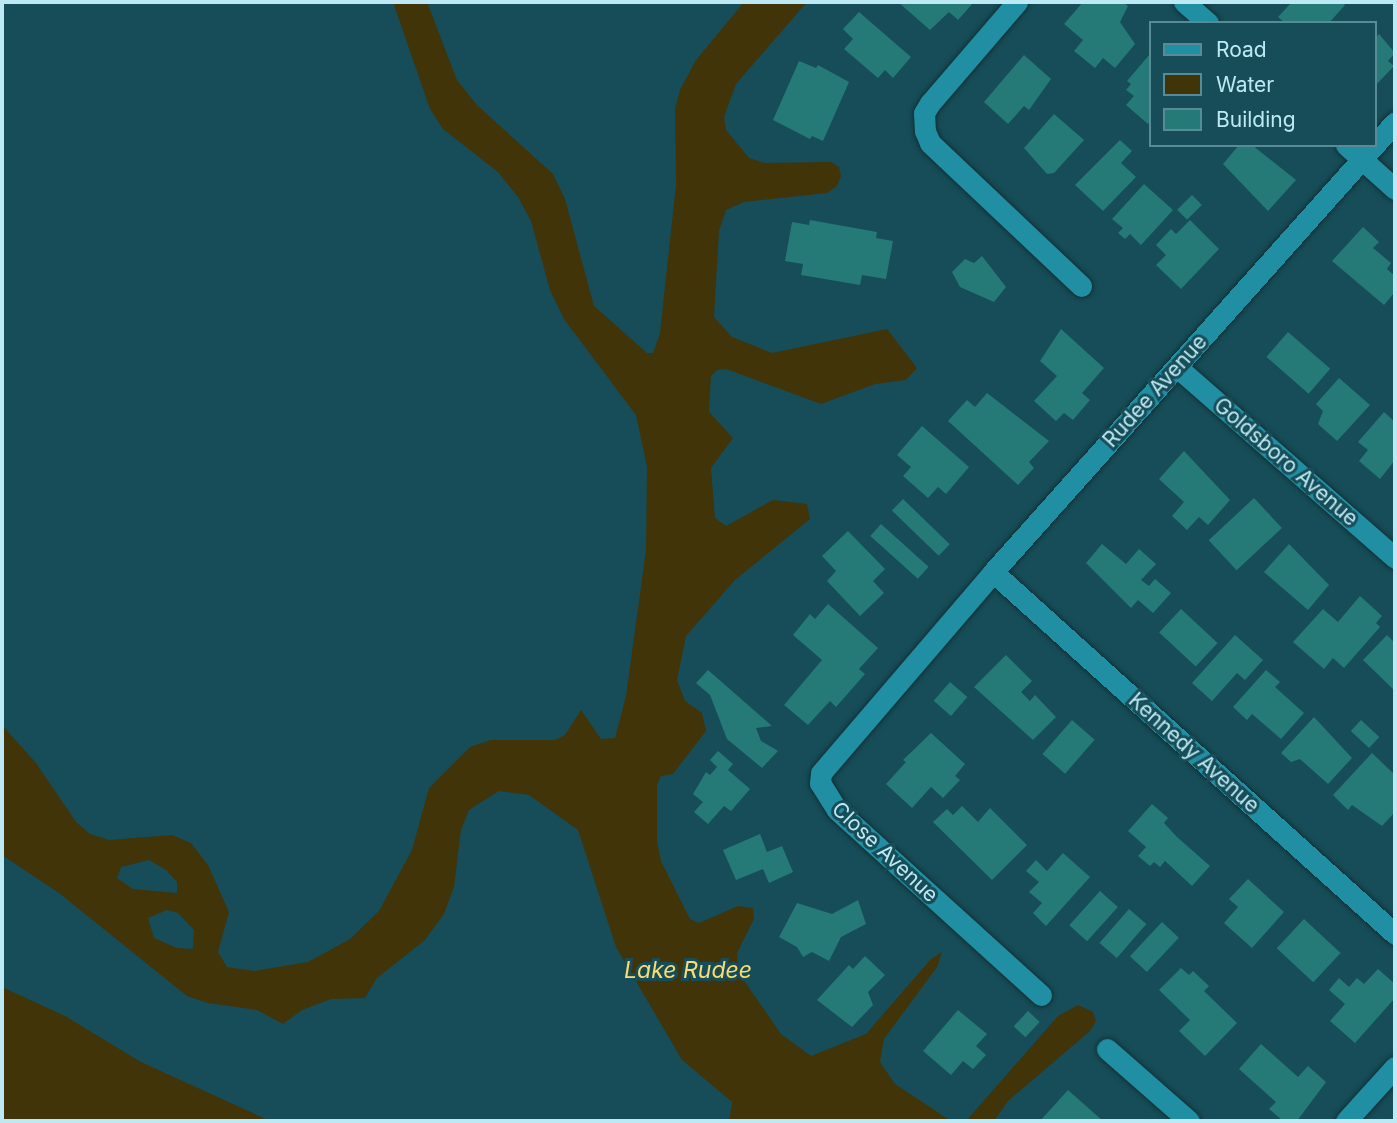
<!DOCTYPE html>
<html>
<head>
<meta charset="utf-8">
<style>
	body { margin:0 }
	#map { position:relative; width:1397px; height:1123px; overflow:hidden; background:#174d58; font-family:Inter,sans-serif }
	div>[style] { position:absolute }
	.water>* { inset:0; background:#403408 }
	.building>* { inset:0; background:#257977; transform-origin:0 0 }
	.roads { filter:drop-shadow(0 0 2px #113137) drop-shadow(0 0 2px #113137) }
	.minor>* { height:21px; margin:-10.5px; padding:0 10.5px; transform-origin:10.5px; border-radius:10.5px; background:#208ea3 }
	span { translate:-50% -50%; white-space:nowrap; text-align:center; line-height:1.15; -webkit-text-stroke:6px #174d58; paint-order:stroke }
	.street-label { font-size:21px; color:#bce9f3 }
	.water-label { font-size:23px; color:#fbdc70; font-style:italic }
	.frame { position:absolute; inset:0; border:4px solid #bce9f3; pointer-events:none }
	.legend { position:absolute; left:1149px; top:21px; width:228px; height:126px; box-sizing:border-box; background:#174d58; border:2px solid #598b96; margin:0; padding:9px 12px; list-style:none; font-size:21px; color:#bce9f3 }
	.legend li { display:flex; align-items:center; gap:14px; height:35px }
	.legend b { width:35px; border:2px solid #598b96 }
</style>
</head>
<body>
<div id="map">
	<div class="water">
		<div style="clip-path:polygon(evenodd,393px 2px,427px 2px,457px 80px,477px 105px,553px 174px,565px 199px,594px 306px,647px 353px,653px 353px,660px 333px,676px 185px,675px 109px,680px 90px,696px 60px,744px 2px,807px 2px,736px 84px,724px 117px,726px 130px,749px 158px,765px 163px,831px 162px,839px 167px,841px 176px,837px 186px,827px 193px,744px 202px,726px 210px,719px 231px,714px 317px,732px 337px,772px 353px,887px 329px,917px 368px,906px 380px,875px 384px,821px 404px,726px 369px,717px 370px,711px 376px,709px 412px,733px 438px,711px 468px,715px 518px,726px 526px,773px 500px,807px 504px,810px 519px,735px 580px,686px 636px,677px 680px,685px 701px,702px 713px,706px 731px,673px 774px,661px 776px,657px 785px,657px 841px,661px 861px,690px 919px,699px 923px,738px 906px,753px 908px,754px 919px,737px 953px,738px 972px,781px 1034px,811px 1056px,866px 1034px,931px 959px,942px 952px,937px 967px,884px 1039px,880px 1062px,895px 1084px,951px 1121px,729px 1121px,732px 1102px,682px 1060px,616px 947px,578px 830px,529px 795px,499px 791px,469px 810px,461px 830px,454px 887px,444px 914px,425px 940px,377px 978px,365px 998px,331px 999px,302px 1010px,283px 1024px,257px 1010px,208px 1003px,187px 996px,59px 893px,2px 855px,2px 725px,36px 763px,76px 822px,90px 834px,109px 840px,172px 835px,191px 843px,208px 865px,229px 912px,218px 952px,227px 967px,254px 971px,308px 962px,350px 939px,379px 911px,412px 850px,429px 788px,470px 747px,491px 740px,555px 740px,565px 735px,581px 710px,601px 739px,615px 738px,626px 696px,646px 550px,647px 467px,636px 415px,564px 319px,550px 290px,531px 221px,518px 197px,498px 172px,443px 129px,430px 109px,393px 2px,149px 860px,166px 870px,177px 882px,177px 893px,133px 889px,117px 878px,121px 867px,149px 860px,393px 2px,167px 910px,178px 913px,194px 930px,193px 949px,177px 948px,154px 938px,148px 918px,167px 910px)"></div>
		<div style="clip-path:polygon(2px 987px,65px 1016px,141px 1062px,270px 1121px,2px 1121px)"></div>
		<div style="clip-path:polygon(1078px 1005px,1093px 1012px,1096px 1021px,1090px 1031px,1008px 1101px,994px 1121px,966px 1121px,1058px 1016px)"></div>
	</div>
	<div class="building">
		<div style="clip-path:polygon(898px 2px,974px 2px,958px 20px,949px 12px,930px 30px)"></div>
		<div style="clip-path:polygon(1083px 2px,1123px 2px,1128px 6px,1120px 22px,1135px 44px,1115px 68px,1103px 58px,1095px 68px,1074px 51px,1083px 40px,1064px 24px)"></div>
		<div style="clip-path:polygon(1292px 2px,1342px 2px,1345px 5px,1329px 23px,1285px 23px,1278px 17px)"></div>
		<div style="clip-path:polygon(859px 12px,911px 57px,893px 78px,885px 70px,878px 78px,844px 49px,853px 39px,843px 29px)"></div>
		<div style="clip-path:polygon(1379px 34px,1395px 53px,1388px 61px,1394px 66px,1374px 87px,1374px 39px)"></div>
		<div style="clip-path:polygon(1150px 54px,1150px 121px,1148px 124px,1126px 105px,1134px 96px,1126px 90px,1131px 84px,1127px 81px)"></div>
		<div style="clip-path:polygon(1024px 55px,1051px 79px,1029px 110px,1024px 106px,1008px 124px,984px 102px)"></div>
		<div style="clip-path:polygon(799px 61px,816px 68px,818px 65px,849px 82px,823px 141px,812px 136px,810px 139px,773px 120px)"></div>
		<div style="clip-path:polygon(1054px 114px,1084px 140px,1054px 173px,1047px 174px,1024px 148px)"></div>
		<div style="clip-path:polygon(1120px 140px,1132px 151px,1121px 163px,1136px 177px,1103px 211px,1075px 185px)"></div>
		<div style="clip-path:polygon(1239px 145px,1252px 145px,1296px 180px,1268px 211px,1223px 164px)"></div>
		<div style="clip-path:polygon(1144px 184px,1173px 210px,1141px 245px,1130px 234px,1125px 239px,1118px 233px,1123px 228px,1112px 219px)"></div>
		<div style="left:1192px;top:195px;width:14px;height:21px;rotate:45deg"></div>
		<div style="clip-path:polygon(810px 220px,877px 232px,876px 238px,893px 241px,886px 279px,862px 275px,860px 285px,801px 275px,803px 264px,785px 261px,792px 222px,809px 225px)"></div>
		<div style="clip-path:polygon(1190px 220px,1219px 249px,1181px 289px,1156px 265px,1166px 255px,1156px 245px,1171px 229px,1176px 234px)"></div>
		<div style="clip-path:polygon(1363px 227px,1379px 242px,1373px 248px,1391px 263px,1387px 269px,1395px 276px,1395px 292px,1384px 305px,1332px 261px)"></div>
		<div style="clip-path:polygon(982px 256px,1006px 287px,994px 302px,960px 287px,952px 272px,965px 259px,974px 263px)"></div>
		<div style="clip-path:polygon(1061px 329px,1104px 368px,1082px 393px,1090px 400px,1073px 420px,1064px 413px,1056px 421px,1034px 401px,1057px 376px,1040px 361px)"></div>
		<div style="left:1288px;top:332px;width:56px;height:33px;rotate:41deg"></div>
		<div style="clip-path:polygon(1339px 378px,1370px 405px,1337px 441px,1318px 424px,1323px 411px,1316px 404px)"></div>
		<div style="clip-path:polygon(987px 393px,1049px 441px,1029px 462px,1034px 468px,1018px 485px,948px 421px,967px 400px,975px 407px)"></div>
		<div style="clip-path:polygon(1384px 412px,1395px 422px,1395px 460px,1380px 479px,1359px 461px,1368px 450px,1358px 442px)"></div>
		<div style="clip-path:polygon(922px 426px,969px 467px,946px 494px,938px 487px,928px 498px,903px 476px,911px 467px,897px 455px)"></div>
		<div style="clip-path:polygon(1184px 451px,1230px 500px,1208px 525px,1199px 517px,1187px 530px,1172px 516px,1184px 502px,1159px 479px)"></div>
		<div style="left:1254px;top:498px;width:41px;height:62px;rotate:47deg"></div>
		<div style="left:903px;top:499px;width:65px;height:16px;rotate:44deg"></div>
		<div style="left:881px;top:524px;width:64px;height:16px;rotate:42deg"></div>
		<div style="clip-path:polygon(848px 531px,885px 569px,873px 581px,884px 593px,860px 616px,827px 581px,836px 571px,822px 556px)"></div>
		<div style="clip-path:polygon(1102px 544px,1126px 564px,1139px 549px,1156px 564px,1141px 580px,1149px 586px,1155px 579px,1171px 593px,1153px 613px,1138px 600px,1131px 608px,1086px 563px)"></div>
		<div style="clip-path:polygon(1289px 544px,1329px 585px,1308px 610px,1264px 572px)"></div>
		<div style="clip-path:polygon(1360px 596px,1382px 616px,1376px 623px,1380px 627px,1344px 668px,1333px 658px,1324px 669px,1293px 642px,1323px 609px,1338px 622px)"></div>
		<div style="clip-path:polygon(828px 604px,878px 648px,859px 669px,865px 674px,836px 707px,830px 701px,808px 725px,784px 705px,822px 660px,793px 635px,810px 614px,815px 619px)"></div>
		<div style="left:1181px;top:609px;width:50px;height:32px;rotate:43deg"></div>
		<div style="clip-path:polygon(1235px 635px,1263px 660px,1245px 680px,1237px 673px,1212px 701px,1192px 683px)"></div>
		<div style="clip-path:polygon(1387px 635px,1395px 643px,1395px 691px,1363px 660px)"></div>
		<div style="clip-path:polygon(1006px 655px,1032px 681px,1021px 692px,1030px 701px,1035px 695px,1056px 717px,1033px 740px,974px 687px)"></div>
		<div style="clip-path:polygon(708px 670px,772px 726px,756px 728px,761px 741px,778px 751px,762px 768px,727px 739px,710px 695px,696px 683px)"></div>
		<div style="clip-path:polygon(1266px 670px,1280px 682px,1275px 687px,1304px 713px,1281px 739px,1252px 714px,1247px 720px,1233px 707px)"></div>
		<div style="left:950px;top:682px;width:23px;height:25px;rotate:41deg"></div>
		<div style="clip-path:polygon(1314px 717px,1352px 758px,1328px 784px,1300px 759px,1291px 762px,1281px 753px)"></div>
		<div style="left:1072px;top:720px;width:30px;height:45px;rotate:41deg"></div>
		<div style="left:1361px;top:720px;width:25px;height:15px;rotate:43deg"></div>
		<div style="clip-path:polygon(931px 733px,965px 764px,955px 776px,960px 780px,943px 798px,931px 787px,912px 808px,886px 784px,906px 762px,903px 760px)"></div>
		<div style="clip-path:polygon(718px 751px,733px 764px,728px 770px,750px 789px,731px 811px,724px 806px,708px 824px,694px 812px,703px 802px,693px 794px,706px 772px,710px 775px,717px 767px,710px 760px)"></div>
		<div style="clip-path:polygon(1372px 753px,1395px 775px,1395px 812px,1382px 826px,1352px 805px,1348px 810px,1333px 795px)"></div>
		<div style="clip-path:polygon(1152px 804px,1168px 818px,1164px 823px,1177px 837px,1210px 866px,1192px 886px,1165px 861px,1160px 867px,1154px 862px,1150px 866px,1138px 856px,1146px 847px,1128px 831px)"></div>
		<div style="clip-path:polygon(962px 806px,978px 822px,990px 808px,1027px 845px,992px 880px,933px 822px,947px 809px,953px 815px)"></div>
		<div style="clip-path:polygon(760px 834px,767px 852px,782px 846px,793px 872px,769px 883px,763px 869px,736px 880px,723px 850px)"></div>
		<div style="clip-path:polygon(1063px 853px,1090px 877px,1046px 926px,1033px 913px,1042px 903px,1029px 892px,1039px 882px,1026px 871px,1036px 860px,1047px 871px)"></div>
		<div style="clip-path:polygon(1248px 879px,1284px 912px,1252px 948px,1224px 923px,1238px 907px,1229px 899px)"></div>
		<div style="left:1100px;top:891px;width:24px;height:46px;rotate:42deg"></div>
		<div style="clip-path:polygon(858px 900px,866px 924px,841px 937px,829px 961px,812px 952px,803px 957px,797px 947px,779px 937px,797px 903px,832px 914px)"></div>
		<div style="left:1129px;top:909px;width:23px;height:45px;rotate:41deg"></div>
		<div style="left:1304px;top:919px;width:50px;height:40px;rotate:43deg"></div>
		<div style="left:1162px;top:922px;width:23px;height:47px;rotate:43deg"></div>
		<div style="clip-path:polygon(865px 956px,885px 975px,868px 992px,873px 1005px,852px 1027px,817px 1000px,849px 965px,853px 969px)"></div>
		<div style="clip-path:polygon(1181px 968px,1189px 975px,1193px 971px,1209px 986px,1204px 991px,1237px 1023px,1205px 1056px,1179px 1031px,1190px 1020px,1159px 990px)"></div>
		<div style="clip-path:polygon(1378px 969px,1395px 984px,1395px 998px,1355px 1043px,1330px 1021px,1345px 1004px,1329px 990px,1339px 978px,1349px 987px,1357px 978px,1364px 984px)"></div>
		<div style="clip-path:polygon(958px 1010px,987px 1034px,976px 1046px,986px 1055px,973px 1069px,963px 1061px,951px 1075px,923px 1051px)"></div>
		<div style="left:1028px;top:1011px;width:16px;height:21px;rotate:43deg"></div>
		<div style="clip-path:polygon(1261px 1044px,1298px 1077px,1308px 1066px,1326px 1082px,1297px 1121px,1283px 1121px,1269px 1109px,1276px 1102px,1239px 1069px)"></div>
		<div style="clip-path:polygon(1068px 1090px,1103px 1121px,1040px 1121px)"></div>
	</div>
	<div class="roads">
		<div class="minor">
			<div style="left:1017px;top:2px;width:133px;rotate:130.7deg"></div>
			<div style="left:930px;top:103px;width:12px;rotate:121deg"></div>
			<div style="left:924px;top:113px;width:18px;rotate:87deg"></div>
			<div style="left:925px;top:131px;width:13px;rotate:67deg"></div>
			<div style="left:930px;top:143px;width:208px;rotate:43.4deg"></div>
			<div style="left:1184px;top:2px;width:32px;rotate:41deg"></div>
			<div style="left:1346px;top:145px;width:66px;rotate:41.9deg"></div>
			<div style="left:1177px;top:367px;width:290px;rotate:41.2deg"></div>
			<div style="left:993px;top:572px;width:541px;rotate:42deg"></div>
			<div style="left:1041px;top:995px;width:275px;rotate:-137.8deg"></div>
			<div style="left:837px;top:810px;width:32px;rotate:-122deg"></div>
			<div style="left:820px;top:783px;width:10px;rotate:-84deg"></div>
			<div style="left:821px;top:773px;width:265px;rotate:-49.4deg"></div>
			<div style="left:993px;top:572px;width:603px;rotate:-48.22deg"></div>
			<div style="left:1107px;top:1049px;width:109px;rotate:41.3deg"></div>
			<div style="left:1346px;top:1121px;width:73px;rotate:-47.8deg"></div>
		</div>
	</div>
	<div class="street-label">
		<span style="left:1155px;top:391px;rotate:-48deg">Rudee Avenue</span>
		<span style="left:1286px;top:462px;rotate:41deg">Goldsboro Avenue</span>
		<span style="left:1194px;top:753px;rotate:42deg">Kennedy Avenue</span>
		<span style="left:885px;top:852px;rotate:43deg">Close Avenue</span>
	</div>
	<div class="water-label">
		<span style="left:688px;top:970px">Lake Rudee</span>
	</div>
	<div class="frame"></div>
	<ul class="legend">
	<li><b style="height:9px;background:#208ea3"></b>Road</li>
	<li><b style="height:19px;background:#403408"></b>Water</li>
	<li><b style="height:19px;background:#257977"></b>Building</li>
	</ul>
</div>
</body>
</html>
